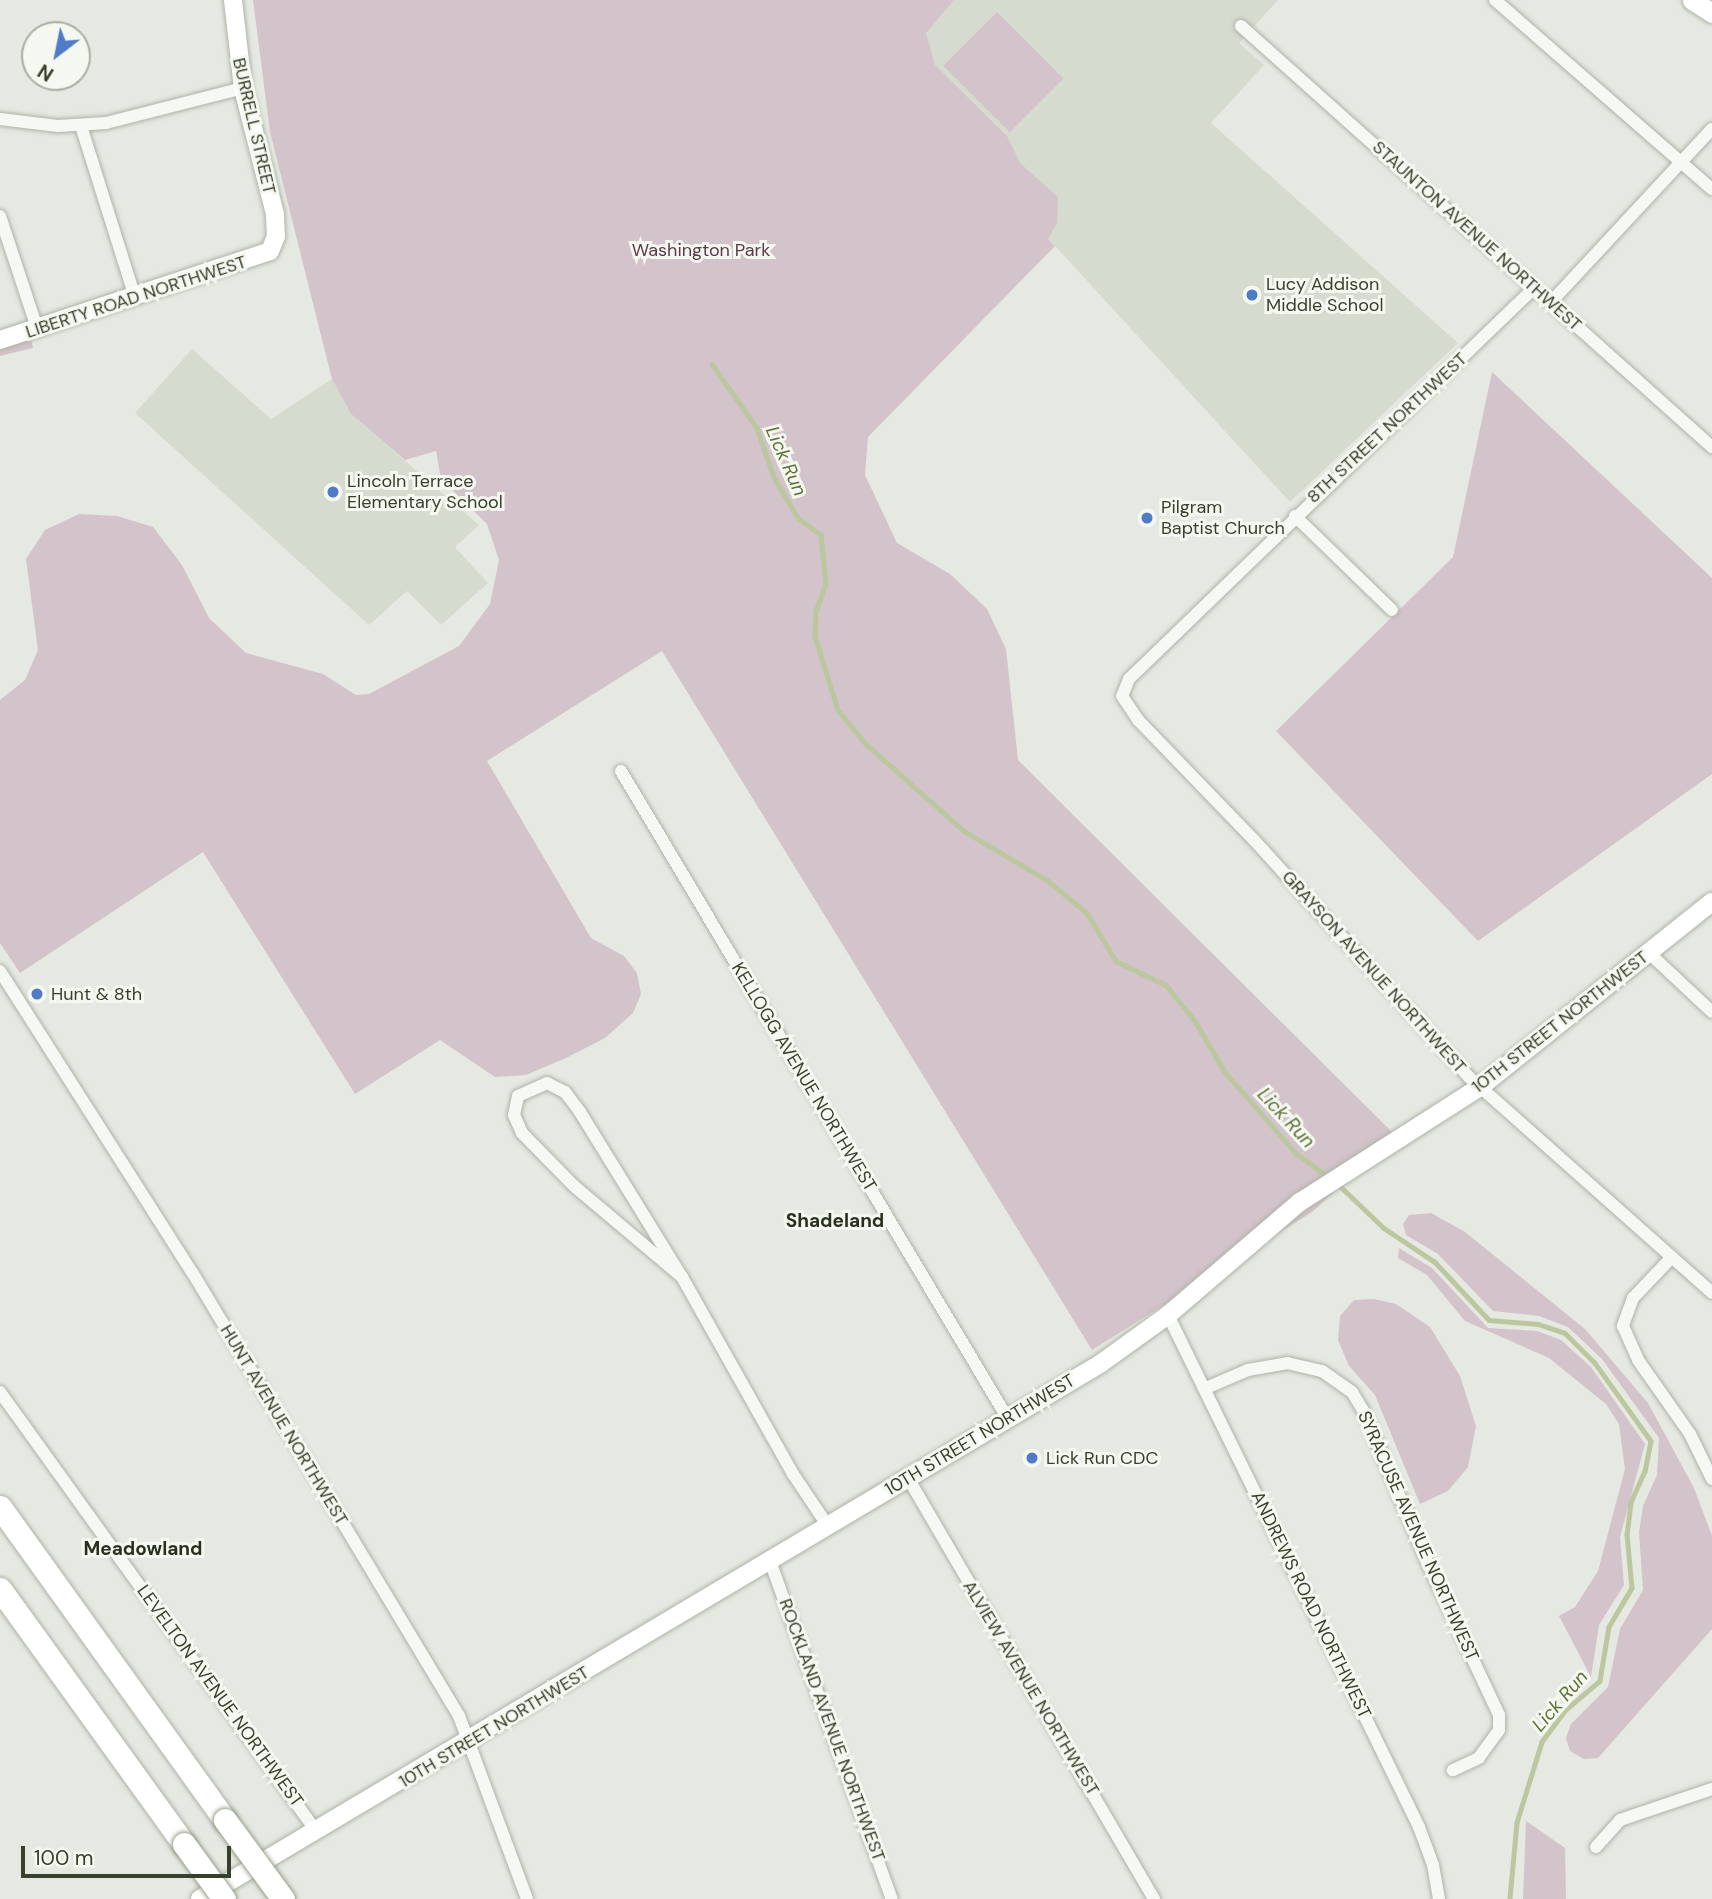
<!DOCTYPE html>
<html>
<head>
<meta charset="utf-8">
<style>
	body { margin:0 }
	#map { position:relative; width:1712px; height:1899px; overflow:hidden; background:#e6e9e2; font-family:"DM Sans",sans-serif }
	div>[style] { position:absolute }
	.built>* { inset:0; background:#d6dbd0 }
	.green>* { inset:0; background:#d3c3cb; transform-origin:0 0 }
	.stream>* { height:4.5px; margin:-2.25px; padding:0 2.25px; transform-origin:2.25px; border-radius:2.25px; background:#bbc79f }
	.roads { filter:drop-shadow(0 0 2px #aeb3a7) drop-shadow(0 0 2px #aeb3a7) }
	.street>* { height:12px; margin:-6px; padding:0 6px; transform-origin:6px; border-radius:6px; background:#f6f8f4 }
	.secondary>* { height:18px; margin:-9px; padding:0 9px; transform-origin:9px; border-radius:9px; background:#fff }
	.primary>* { height:19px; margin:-9.5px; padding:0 9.5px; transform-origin:9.5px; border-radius:9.5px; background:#fff }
	.highway>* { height:23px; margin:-11.5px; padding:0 11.5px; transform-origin:11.5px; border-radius:11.5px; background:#fff }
	.bridges { filter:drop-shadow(0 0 2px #979f8a) drop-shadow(0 0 2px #979f8a) }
	.highway-bridge>* { height:23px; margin:-11.5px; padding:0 11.5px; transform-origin:11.5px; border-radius:11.5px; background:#fff }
	.dots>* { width:19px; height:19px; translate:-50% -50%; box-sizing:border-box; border:4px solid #f5f7f1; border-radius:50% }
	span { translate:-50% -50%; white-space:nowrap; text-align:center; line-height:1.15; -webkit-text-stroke:6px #f5f7f1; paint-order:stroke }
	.street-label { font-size:18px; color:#37402b }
	.park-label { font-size:18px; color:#5b3947 }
	.poi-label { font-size:18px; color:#37402b }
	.left { translate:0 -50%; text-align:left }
	.water-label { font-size:19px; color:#5e7237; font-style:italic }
	.neighbourhood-label { font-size:19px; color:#28311d; font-weight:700 }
	.north { position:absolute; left:21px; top:21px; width:70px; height:70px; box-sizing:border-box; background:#f5f7f1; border:2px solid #a9aea2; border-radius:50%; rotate:212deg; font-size:19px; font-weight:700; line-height:28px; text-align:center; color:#37402b }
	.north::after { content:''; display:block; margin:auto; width:24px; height:32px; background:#4f7bc7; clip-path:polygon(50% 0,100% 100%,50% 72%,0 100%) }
	.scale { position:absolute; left:21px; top:1846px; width:210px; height:32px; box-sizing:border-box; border:4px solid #37402b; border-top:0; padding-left:9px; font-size:21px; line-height:24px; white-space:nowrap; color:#37402b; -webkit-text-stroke:5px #f5f7f1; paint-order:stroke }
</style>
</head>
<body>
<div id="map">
	<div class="built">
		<div style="clip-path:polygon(954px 0,1278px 0,1239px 43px,1264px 65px,1211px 123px,1458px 343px,1290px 502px,1055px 246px,888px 77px)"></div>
		<div style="clip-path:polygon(192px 349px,271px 419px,332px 379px,351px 414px,479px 525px,455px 547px,488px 583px,441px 625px,407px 591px,369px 625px,135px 413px)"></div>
	</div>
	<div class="green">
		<div style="clip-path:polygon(253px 0,954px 0,926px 33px,935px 65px,1007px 136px,1020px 163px,1058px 197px,1057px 223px,1048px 239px,1055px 246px,868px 437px,865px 475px,897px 543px,950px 574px,987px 609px,1006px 649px,1018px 760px,1396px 1136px,1312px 1212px,1092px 1350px,662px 651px,487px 761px,591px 938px,624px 956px,637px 973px,641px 994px,633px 1013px,605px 1038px,566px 1058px,526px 1075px,495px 1077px,440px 1040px,355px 1094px,203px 852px,20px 973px,0 943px,0 700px,25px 680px,38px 650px,26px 559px,45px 530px,79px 514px,117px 516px,153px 527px,182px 565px,209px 618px,246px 653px,323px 674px,356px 695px,369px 694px,459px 646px,490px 604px,499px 560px,487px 524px,441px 479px,436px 451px,405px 460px,351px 414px,332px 379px,270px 132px)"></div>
		<div style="left:997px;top:12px;width:94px;height:76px;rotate:45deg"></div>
		<div style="clip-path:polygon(31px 339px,33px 348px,0 356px,0 349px)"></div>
		<div style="clip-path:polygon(1492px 372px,1712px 578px,1712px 774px,1478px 941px,1276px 731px,1453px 557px)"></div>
		<div style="clip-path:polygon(1431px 1213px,1465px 1232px,1585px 1329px,1648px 1403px,1694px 1488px,1712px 1536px,1712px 1629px,1598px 1758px,1584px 1759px,1570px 1751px,1566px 1738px,1571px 1724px,1608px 1687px,1620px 1629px,1643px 1590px,1639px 1532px,1643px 1506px,1657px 1475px,1659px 1438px,1602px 1359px,1568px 1327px,1539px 1316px,1493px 1311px,1438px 1254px,1406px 1235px,1403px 1224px,1409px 1215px)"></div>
		<div style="clip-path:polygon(1399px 1248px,1432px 1268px,1488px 1328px,1537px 1331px,1561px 1340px,1591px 1367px,1645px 1444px,1620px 1537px,1624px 1585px,1599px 1625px,1591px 1677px,1559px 1616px,1575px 1607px,1598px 1571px,1625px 1469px,1619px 1424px,1606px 1404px,1549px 1358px,1465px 1321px,1427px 1275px,1398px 1258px)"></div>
		<div style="clip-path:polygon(1374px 1299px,1396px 1304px,1430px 1327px,1460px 1376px,1476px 1426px,1468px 1467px,1448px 1491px,1420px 1504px,1375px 1395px,1349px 1366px,1338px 1340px,1340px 1316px,1354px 1300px)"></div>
		<div style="clip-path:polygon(1526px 1821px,1565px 1848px,1566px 1899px,1523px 1899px)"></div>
	</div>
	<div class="stream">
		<div style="left:712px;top:364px;width:78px;rotate:54.9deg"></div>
		<div style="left:757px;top:428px;width:52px;rotate:70.9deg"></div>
		<div style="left:774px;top:477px;width:48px;rotate:59.7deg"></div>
		<div style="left:798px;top:518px;width:29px;rotate:36deg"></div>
		<div style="left:821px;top:535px;width:49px;rotate:84.2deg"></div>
		<div style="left:826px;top:584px;width:29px;rotate:110deg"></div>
		<div style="left:816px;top:611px;width:25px;rotate:92deg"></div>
		<div style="left:815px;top:636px;width:77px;rotate:72.7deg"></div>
		<div style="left:838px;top:710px;width:44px;rotate:50.5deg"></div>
		<div style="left:866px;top:744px;width:131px;rotate:41.6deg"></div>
		<div style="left:964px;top:831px;width:96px;rotate:30.6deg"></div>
		<div style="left:1047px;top:880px;width:52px;rotate:39.5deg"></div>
		<div style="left:1087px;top:913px;width:56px;rotate:58.9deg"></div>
		<div style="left:1116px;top:961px;width:55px;rotate:25.6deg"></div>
		<div style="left:1166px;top:985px;width:46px;rotate:51.1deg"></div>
		<div style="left:1195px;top:1021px;width:59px;rotate:59.5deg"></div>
		<div style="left:1225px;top:1072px;width:108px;rotate:48.8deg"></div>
		<div style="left:1296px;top:1153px;width:42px;rotate:36.3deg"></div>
		<div style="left:1337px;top:1183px;width:65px;rotate:43.8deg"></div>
		<div style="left:1384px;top:1228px;width:61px;rotate:33.7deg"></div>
		<div style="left:1435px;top:1262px;width:79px;rotate:47deg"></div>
		<div style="left:1489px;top:1320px;width:49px;rotate:4.7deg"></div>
		<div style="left:1538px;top:1324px;width:28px;rotate:18deg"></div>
		<div style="left:1565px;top:1333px;width:42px;rotate:45deg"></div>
		<div style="left:1595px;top:1363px;width:96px;rotate:54.3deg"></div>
		<div style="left:1651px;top:1441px;width:31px;rotate:101deg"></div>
		<div style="left:1645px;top:1471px;width:35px;rotate:114deg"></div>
		<div style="left:1631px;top:1503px;width:31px;rotate:97deg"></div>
		<div style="left:1627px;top:1534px;width:54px;rotate:84.7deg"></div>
		<div style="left:1632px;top:1588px;width:45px;rotate:120.5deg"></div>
		<div style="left:1609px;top:1627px;width:55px;rotate:99.5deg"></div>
		<div style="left:1600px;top:1681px;width:45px;rotate:139.5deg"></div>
		<div style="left:1566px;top:1710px;width:40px;rotate:127deg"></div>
		<div style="left:1542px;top:1742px;width:85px;rotate:107.2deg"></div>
		<div style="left:1517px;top:1823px;width:76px;rotate:95.3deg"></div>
	</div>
	<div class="roads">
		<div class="street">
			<div style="left:1495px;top:0;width:288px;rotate:41.1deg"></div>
			<div style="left:1241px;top:26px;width:632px;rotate:41.79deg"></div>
			<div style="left:0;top:119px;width:58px;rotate:6.9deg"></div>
			<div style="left:58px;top:126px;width:48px;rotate:-3.6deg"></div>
			<div style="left:106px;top:123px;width:141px;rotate:-14.3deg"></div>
			<div style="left:81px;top:126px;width:179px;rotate:72.5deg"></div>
			<div style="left:0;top:216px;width:118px;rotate:71.7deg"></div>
			<div style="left:1534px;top:288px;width:563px;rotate:136.01deg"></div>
			<div style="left:1129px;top:679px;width:18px;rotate:112deg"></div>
			<div style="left:1122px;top:696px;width:29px;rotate:56deg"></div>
			<div style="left:1138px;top:720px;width:167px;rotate:46deg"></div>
			<div style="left:1254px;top:840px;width:320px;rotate:47.8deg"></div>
			<div style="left:1469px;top:1077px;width:325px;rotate:41.6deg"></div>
			<div style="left:1551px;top:302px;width:236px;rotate:-47.1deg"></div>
			<div style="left:1295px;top:516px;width:135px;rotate:44.1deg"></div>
			<div style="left:621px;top:771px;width:755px;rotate:59.15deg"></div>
			<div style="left:1649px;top:953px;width:86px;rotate:43.1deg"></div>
			<div style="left:0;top:971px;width:357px;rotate:57.5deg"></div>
			<div style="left:192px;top:1272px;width:518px;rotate:58.98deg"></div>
			<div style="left:459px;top:1716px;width:195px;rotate:69.6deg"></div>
			<div style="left:547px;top:1083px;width:20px;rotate:27deg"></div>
			<div style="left:565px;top:1092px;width:25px;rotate:53deg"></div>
			<div style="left:580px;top:1112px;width:194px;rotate:58.3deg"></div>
			<div style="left:682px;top:1277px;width:141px;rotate:-139.9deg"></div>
			<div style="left:574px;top:1186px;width:74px;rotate:-134.5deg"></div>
			<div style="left:522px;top:1133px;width:20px;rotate:-114deg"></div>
			<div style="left:514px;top:1115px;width:19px;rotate:-78deg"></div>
			<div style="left:518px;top:1096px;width:32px;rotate:-24deg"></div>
			<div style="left:1672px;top:1257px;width:57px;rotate:133.6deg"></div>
			<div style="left:1633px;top:1298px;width:30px;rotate:110deg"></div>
			<div style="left:1623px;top:1326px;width:37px;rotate:66deg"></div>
			<div style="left:1638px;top:1360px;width:90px;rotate:54.9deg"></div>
			<div style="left:1690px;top:1434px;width:50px;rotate:63.9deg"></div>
			<div style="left:682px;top:1277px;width:226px;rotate:60.6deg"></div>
			<div style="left:793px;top:1474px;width:63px;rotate:56.1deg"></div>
			<div style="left:1168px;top:1315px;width:570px;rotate:63.88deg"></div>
			<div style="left:1419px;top:1827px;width:40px;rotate:69.8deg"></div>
			<div style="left:1433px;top:1865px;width:35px;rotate:80deg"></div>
			<div style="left:1206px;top:1388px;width:46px;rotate:-23.2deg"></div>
			<div style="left:1248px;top:1370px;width:40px;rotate:-10deg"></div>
			<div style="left:1287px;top:1363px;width:36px;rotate:13deg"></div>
			<div style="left:1322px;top:1371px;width:37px;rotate:35deg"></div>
			<div style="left:1352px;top:1392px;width:21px;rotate:59deg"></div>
			<div style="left:1363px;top:1410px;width:167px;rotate:67.1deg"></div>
			<div style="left:1428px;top:1564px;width:167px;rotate:64.8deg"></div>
			<div style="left:1499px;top:1715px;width:15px;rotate:90deg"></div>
			<div style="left:1499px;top:1730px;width:34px;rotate:126deg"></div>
			<div style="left:1479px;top:1758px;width:29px;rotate:155deg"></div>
			<div style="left:0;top:1392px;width:541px;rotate:54.25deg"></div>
			<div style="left:908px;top:1478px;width:488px;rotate:59.7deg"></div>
			<div style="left:770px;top:1561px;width:359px;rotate:70.2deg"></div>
			<div style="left:1596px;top:1847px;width:36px;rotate:-48deg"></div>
			<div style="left:1620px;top:1820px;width:97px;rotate:-18.6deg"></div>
		</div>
		<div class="secondary">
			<div style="left:0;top:340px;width:284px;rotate:-18.2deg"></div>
			<div style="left:270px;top:251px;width:16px;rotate:-68deg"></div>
			<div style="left:276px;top:236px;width:22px;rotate:-93deg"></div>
			<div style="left:275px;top:214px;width:130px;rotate:-104.3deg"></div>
			<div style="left:243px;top:88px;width:89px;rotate:-96.5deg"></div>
			<div style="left:200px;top:1899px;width:1047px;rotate:-30.73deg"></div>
			<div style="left:1100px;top:1364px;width:84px;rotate:-35.8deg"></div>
			<div style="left:1168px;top:1315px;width:174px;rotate:-40.6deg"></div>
			<div style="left:1300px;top:1202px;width:214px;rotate:-32.6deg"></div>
			<div style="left:1480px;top:1087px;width:297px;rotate:-38.6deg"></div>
		</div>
		<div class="primary">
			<div style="left:1692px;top:0;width:24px;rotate:33deg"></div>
		</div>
		<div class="highway">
			<div style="left:0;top:1507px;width:385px;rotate:54.3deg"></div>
			<div style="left:0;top:1589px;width:314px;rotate:54.2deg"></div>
		</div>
	</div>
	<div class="bridges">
		<div class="highway-bridge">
			<div style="left:225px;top:1820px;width:98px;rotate:53.7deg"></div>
			<div style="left:184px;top:1844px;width:68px;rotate:54deg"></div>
		</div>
	</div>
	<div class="dots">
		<div style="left:1252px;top:295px;background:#4f7bc7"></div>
		<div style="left:333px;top:492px;background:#4f7bc7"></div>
		<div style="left:1147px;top:518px;background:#4f7bc7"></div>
		<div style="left:37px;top:994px;background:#4f7bc7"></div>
		<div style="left:1032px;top:1458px;background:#4f7bc7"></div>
	</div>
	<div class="street-label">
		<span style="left:254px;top:126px;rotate:77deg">BURRELL STREET</span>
		<span style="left:1477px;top:236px;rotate:42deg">STAUNTON AVENUE NORTHWEST</span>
		<span style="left:136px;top:297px;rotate:-18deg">LIBERTY ROAD NORTHWEST</span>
		<span style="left:1387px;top:428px;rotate:-43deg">8TH STREET NORTHWEST</span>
		<span style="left:1374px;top:972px;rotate:48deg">GRAYSON AVENUE NORTHWEST</span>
		<span style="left:1560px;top:1022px;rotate:-38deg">10TH STREET NORTHWEST</span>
		<span style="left:804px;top:1077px;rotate:59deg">KELLOGG AVENUE NORTHWEST</span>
		<span style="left:284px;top:1425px;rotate:59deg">HUNT AVENUE NORTHWEST</span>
		<span style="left:980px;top:1435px;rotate:-31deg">10TH STREET NORTHWEST</span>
		<span style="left:1418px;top:1536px;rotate:66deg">SYRACUSE AVENUE NORTHWEST</span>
		<span style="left:1311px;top:1605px;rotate:64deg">ANDREWS ROAD NORTHWEST</span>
		<span style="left:1031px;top:1688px;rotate:59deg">ALVIEW AVENUE NORTHWEST</span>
		<span style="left:220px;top:1696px;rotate:54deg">LEVELTON AVENUE NORTHWEST</span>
		<span style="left:494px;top:1727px;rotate:-31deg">10TH STREET NORTHWEST</span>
		<span style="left:832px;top:1730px;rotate:70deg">ROCKLAND AVENUE NORTHWEST</span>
	</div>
	<div class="park-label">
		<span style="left:701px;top:250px">Washington Park</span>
	</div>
	<div class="poi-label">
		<span class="left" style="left:1266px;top:295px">Lucy Addison<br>Middle School</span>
		<span class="left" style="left:347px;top:492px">Lincoln Terrace<br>Elementary School</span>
		<span class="left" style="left:1161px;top:518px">Pilgram<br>Baptist Church</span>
		<span class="left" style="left:51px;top:994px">Hunt &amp; 8th</span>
		<span class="left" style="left:1046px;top:1458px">Lick Run CDC</span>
	</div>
	<div class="water-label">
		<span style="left:786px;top:461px;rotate:66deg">Lick Run</span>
		<span style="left:1286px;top:1118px;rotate:47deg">Lick Run</span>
		<span style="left:1560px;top:1701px;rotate:-49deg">Lick Run</span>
	</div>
	<div class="neighbourhood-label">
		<span style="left:835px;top:1221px">Shadeland</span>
		<span style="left:143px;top:1549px">Meadowland</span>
	</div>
	<div class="north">N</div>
	<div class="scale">100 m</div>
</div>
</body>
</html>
